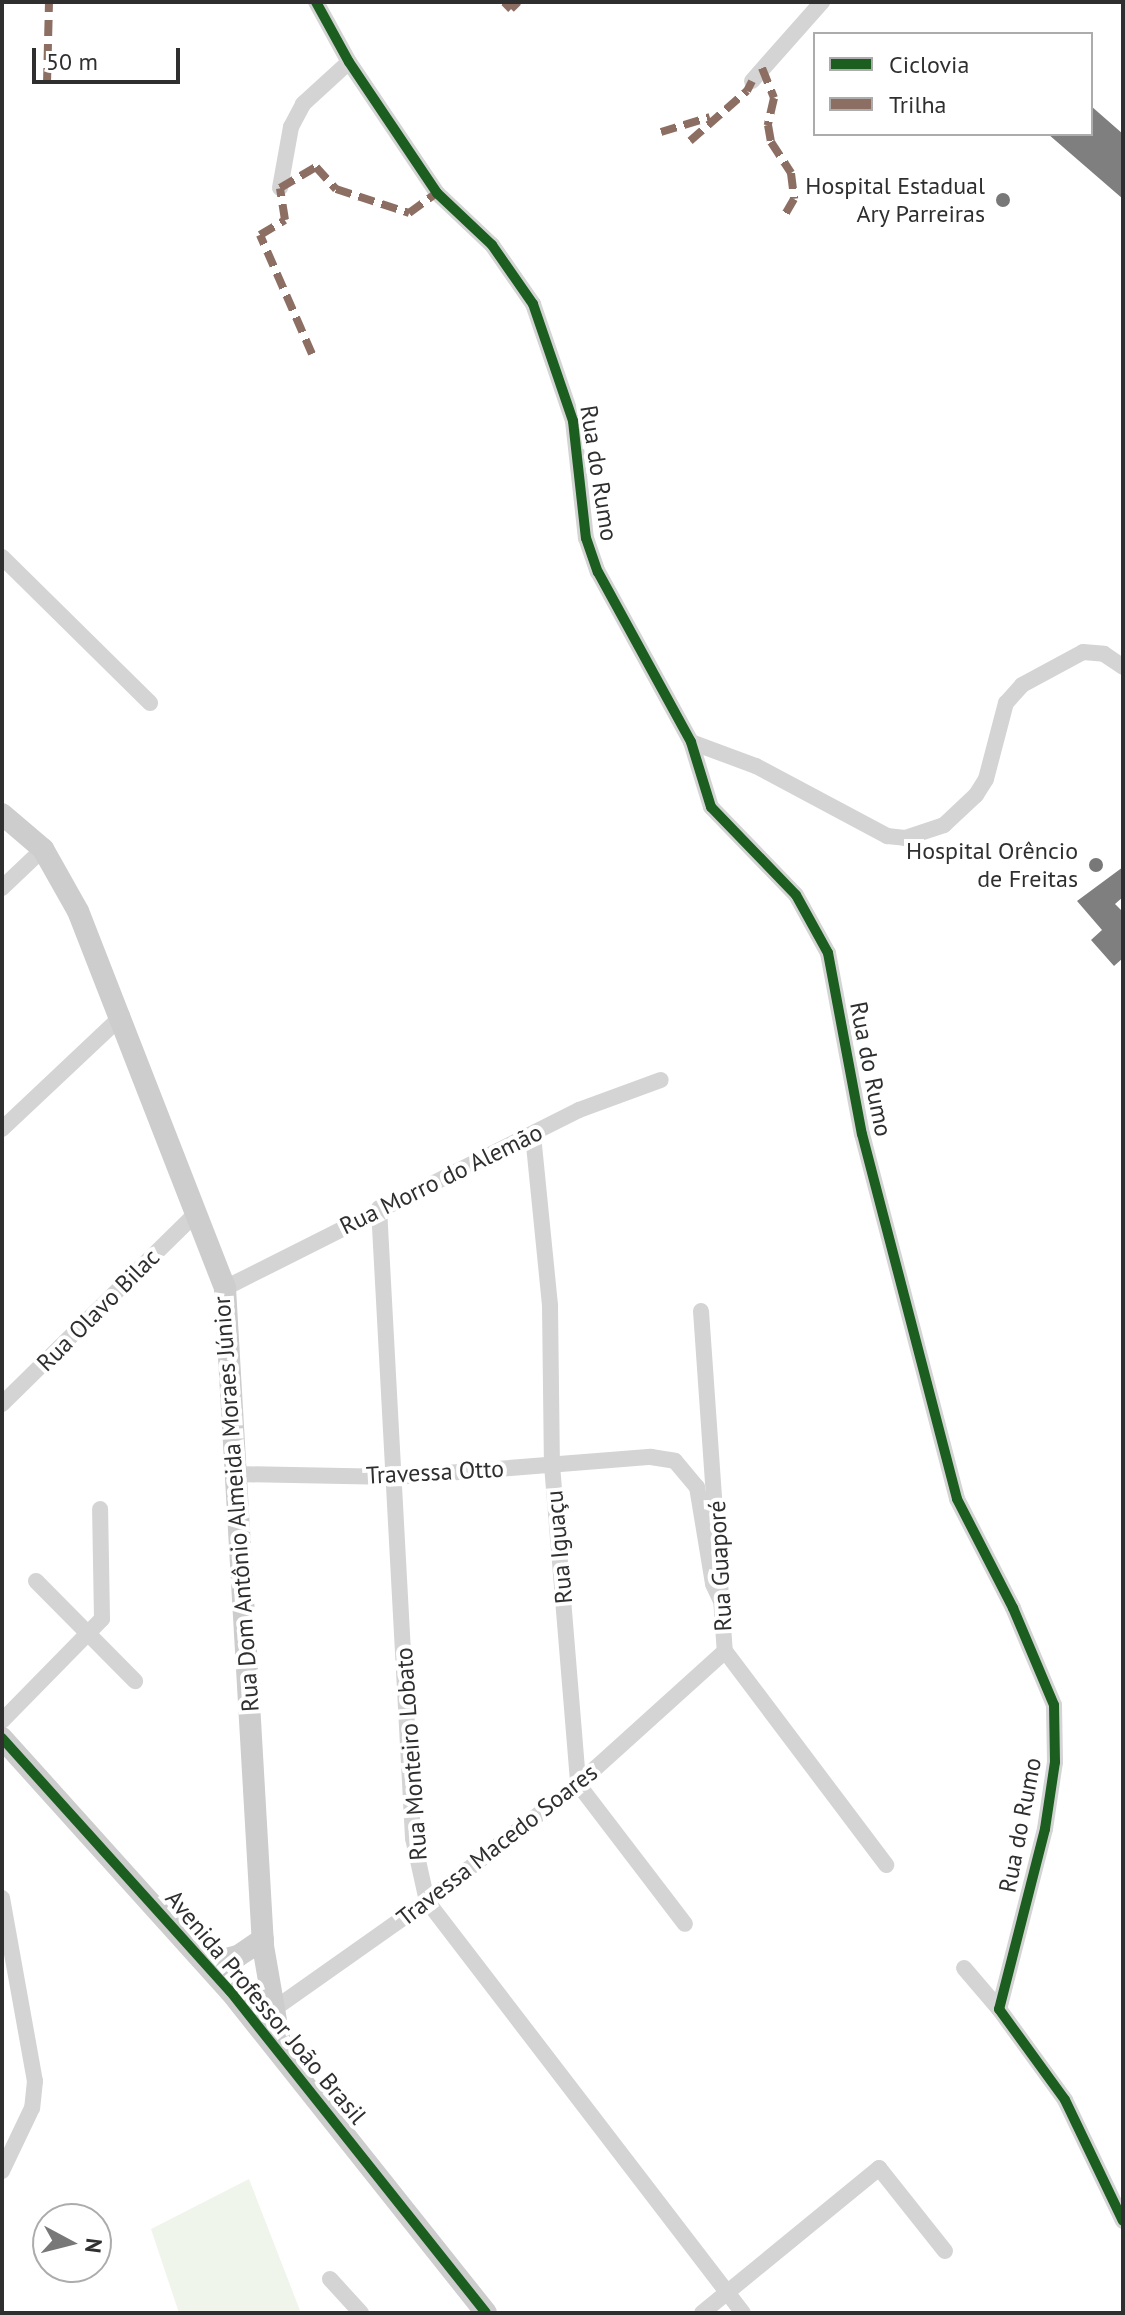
<!DOCTYPE html>
<html>
<head>
<meta charset="utf-8">
<style>
	body { margin:0 }
	#map { position:relative; width:1125px; height:2315px; overflow:hidden; background:#fff; font-family:"PT Sans",sans-serif }
	div>[style] { position:absolute }
	.green>* { inset:0; background:#f0f5ec }
	.building>* { inset:0; background:#7f7f7f }
	.street>* { height:16px; margin:-8px; padding:0 8px; transform-origin:8px; border-radius:8px; background:#d4d4d4 }
	.secondary>* { height:22px; margin:-11px; padding:0 11px; transform-origin:11px; border-radius:11px; background:#cdcdcd }
	.quiet>* { height:8px; margin-top:-4px; transform-origin:0; background:repeating-linear-gradient(90deg,#8d6e63 0 16px,transparent 0 24px) }
	.cycleway>* { height:10px; margin:-5px; padding:0 5px; transform-origin:5px; border-radius:5px; background:#1b5e20 }
	.dots>* { width:22px; height:22px; translate:-50% -50%; box-sizing:border-box; border:4px solid #fff; border-radius:50% }
	span { translate:-50% -50%; white-space:nowrap; text-align:center; line-height:1.15; -webkit-text-stroke:8px #fff; paint-order:stroke }
	.poi-label { font-size:24px; color:#2f2f2f }
	.right { translate:-100% -50%; text-align:right }
	.street-label { font-size:24px; color:#2f2f2f }
	.frame { position:absolute; inset:0; border:4px solid #2f2f2f; pointer-events:none }
	.legend { position:absolute; left:813px; top:32px; width:280px; height:104px; box-sizing:border-box; background:#fff; border:2px solid #acacac; margin:0; padding:10px 14px; list-style:none; font-size:24px; color:#2f2f2f }
	.legend li { display:flex; align-items:center; gap:16px; height:40px }
	.legend b { width:40px; border:2px solid #acacac }
	.north { position:absolute; left:32px; top:2203px; width:80px; height:80px; box-sizing:border-box; background:#fff; border:2px solid #acacac; border-radius:50%; rotate:97deg; font-size:22px; font-weight:700; line-height:32px; text-align:center; color:#2f2f2f }
	.north::after { content:''; display:block; margin:auto; width:28px; height:36px; background:#787878; clip-path:polygon(50% 0,100% 100%,50% 72%,0 100%) }
	.scale { position:absolute; left:32px; top:48px; width:148px; height:36px; box-sizing:border-box; border:4px solid #2f2f2f; border-top:0; padding-left:10px; font-size:24px; line-height:28px; white-space:nowrap; color:#2f2f2f; -webkit-text-stroke:6px #fff; paint-order:stroke }
</style>
</head>
<body>
<div id="map">
	<div class="green">
		<div style="clip-path:polygon(249px 2179px,301px 2313px,179px 2313px,151px 2229px)"></div>
	</div>
	<div class="building">
		<div style="clip-path:polygon(1091px 106px,1123px 134px,1123px 199px,1048px 134px,1091px 134px)"></div>
		<div style="clip-path:polygon(1123px 867px,1123px 897px,1115px 904px,1123px 912px,1123px 958px,1114px 966px,1091px 940px,1102px 930px,1077px 901px)"></div>
	</div>
	<div class="street">
		<div style="left:316px;top:2px;width:68px;rotate:61.2deg"></div>
		<div style="left:349px;top:62px;width:158px;rotate:56.1deg"></div>
		<div style="left:437px;top:193px;width:76px;rotate:43.4deg"></div>
		<div style="left:492px;top:245px;width:72px;rotate:55.2deg"></div>
		<div style="left:533px;top:304px;width:124px;rotate:71.1deg"></div>
		<div style="left:573px;top:421px;width:118px;rotate:83.7deg"></div>
		<div style="left:586px;top:538px;width:36px;rotate:71deg"></div>
		<div style="left:598px;top:572px;width:194px;rotate:61.3deg"></div>
		<div style="left:691px;top:742px;width:68px;rotate:72.9deg"></div>
		<div style="left:711px;top:807px;width:122px;rotate:46deg"></div>
		<div style="left:796px;top:895px;width:66px;rotate:61.1deg"></div>
		<div style="left:828px;top:953px;width:184px;rotate:79.4deg"></div>
		<div style="left:862px;top:1134px;width:377px;rotate:75.4deg"></div>
		<div style="left:957px;top:1499px;width:123px;rotate:62.8deg"></div>
		<div style="left:1013px;top:1608px;width:105px;rotate:67.1deg"></div>
		<div style="left:1054px;top:1705px;width:57px;rotate:89deg"></div>
		<div style="left:1055px;top:1762px;width:68px;rotate:98.5deg"></div>
		<div style="left:1045px;top:1829px;width:186px;rotate:104.3deg"></div>
		<div style="left:999px;top:2009px;width:112px;rotate:54deg"></div>
		<div style="left:1065px;top:2100px;width:134px;rotate:64.4deg"></div>
		<div style="left:752px;top:81px;width:106px;rotate:-48.5deg"></div>
		<div style="left:280px;top:188px;width:62px;rotate:-79.8deg"></div>
		<div style="left:291px;top:127px;width:26px;rotate:-62deg"></div>
		<div style="left:303px;top:104px;width:62px;rotate:-42.4deg"></div>
		<div style="left:2px;top:557px;width:208px;rotate:44.6deg"></div>
		<div style="left:691px;top:742px;width:69px;rotate:20.3deg"></div>
		<div style="left:756px;top:766px;width:149px;rotate:28.1deg"></div>
		<div style="left:887px;top:836px;width:18px;rotate:6deg"></div>
		<div style="left:905px;top:838px;width:41px;rotate:-18.4deg"></div>
		<div style="left:944px;top:825px;width:44px;rotate:-43.2deg"></div>
		<div style="left:976px;top:795px;width:19px;rotate:-58deg"></div>
		<div style="left:986px;top:779px;width:79px;rotate:-75.3deg"></div>
		<div style="left:1006px;top:703px;width:24px;rotate:-48deg"></div>
		<div style="left:1022px;top:685px;width:69px;rotate:-28.4deg"></div>
		<div style="left:1083px;top:652px;width:21px;rotate:5deg"></div>
		<div style="left:1104px;top:654px;width:23px;rotate:34deg"></div>
		<div style="left:2px;top:888px;width:57px;rotate:-43.6deg"></div>
		<div style="left:2px;top:1129px;width:165px;rotate:-43.3deg"></div>
		<div style="left:533px;top:1135px;width:172px;rotate:84.3deg"></div>
		<div style="left:550px;top:1306px;width:159px;rotate:89.3deg"></div>
		<div style="left:552px;top:1465px;width:320px;rotate:85.3deg"></div>
		<div style="left:578px;top:1784px;width:176px;rotate:52.6deg"></div>
		<div style="left:379px;top:1208px;width:631px;rotate:86.91deg"></div>
		<div style="left:413px;top:1838px;width:65px;rotate:77.5deg"></div>
		<div style="left:427px;top:1901px;width:519px;rotate:52.51deg"></div>
		<div style="left:225px;top:1288px;width:396px;rotate:-26.7deg"></div>
		<div style="left:579px;top:1110px;width:87px;rotate:-20.1deg"></div>
		<div style="left:701px;top:1311px;width:341px;rotate:86deg"></div>
		<div style="left:725px;top:1651px;width:268px;rotate:53deg"></div>
		<div style="left:2px;top:1404px;width:269px;rotate:-44.5deg"></div>
		<div style="left:236px;top:1474px;width:159px;rotate:1.1deg"></div>
		<div style="left:395px;top:1477px;width:257px;rotate:-4.5deg"></div>
		<div style="left:651px;top:1457px;width:24px;rotate:9deg"></div>
		<div style="left:675px;top:1461px;width:34px;rotate:50deg"></div>
		<div style="left:697px;top:1487px;width:98px;rotate:80.6deg"></div>
		<div style="left:713px;top:1584px;width:17px;rotate:65deg"></div>
		<div style="left:36px;top:1581px;width:141px;rotate:45.3deg"></div>
		<div style="left:2px;top:1721px;width:143px;rotate:-45.6deg"></div>
		<div style="left:102px;top:1619px;width:110px;rotate:-91deg"></div>
		<div style="left:2px;top:1898px;width:186px;rotate:79.8deg"></div>
		<div style="left:35px;top:2081px;width:27px;rotate:96deg"></div>
		<div style="left:32px;top:2108px;width:70px;rotate:115.5deg"></div>
		<div style="left:964px;top:1968px;width:54px;rotate:49.5deg"></div>
		<div style="left:267px;top:2014px;width:196px;rotate:-35.2deg"></div>
		<div style="left:427px;top:1901px;width:191px;rotate:-37.8deg"></div>
		<div style="left:578px;top:1784px;width:198px;rotate:-42.1deg"></div>
		<div style="left:330px;top:2279px;width:46px;rotate:47.6deg"></div>
		<div style="left:702px;top:2313px;width:229px;rotate:-39.3deg"></div>
		<div style="left:879px;top:2168px;width:106px;rotate:51.5deg"></div>
	</div>
	<div class="secondary">
		<div style="left:2px;top:814px;width:54px;rotate:40.5deg"></div>
		<div style="left:43px;top:849px;width:71px;rotate:60.6deg"></div>
		<div style="left:78px;top:911px;width:405px;rotate:68.7deg"></div>
		<div style="left:225px;top:1288px;width:659px;rotate:86.69deg"></div>
		<div style="left:263px;top:1946px;width:111px;rotate:80.1deg"></div>
		<div style="left:2px;top:1738px;width:341px;rotate:48deg"></div>
		<div style="left:230px;top:1991px;width:411px;rotate:51.5deg"></div>
		<div style="left:208px;top:1964px;width:31px;rotate:-15deg"></div>
		<div style="left:238px;top:1956px;width:30px;rotate:-34deg"></div>
	</div>
	<div class="quiet">
		<div style="left:504px;top:2px;width:10px;rotate:45deg"></div>
		<div style="left:511px;top:9px;width:10px;rotate:-45deg"></div>
		<div style="left:762px;top:68px;width:32px;rotate:68deg"></div>
		<div style="left:774px;top:98px;width:28px;rotate:103deg"></div>
		<div style="left:768px;top:125px;width:17px;rotate:80deg"></div>
		<div style="left:771px;top:142px;width:37px;rotate:57deg"></div>
		<div style="left:791px;top:173px;width:26px;rotate:83deg"></div>
		<div style="left:794px;top:199px;width:22px;rotate:120deg"></div>
		<div style="left:47px;top:84px;width:82px;rotate:-88.6deg"></div>
		<div style="left:661px;top:132px;width:51px;rotate:-17deg"></div>
		<div style="left:690px;top:141px;width:76px;rotate:-41.3deg"></div>
		<div style="left:747px;top:91px;width:11px;rotate:-63deg"></div>
		<div style="left:312px;top:354px;width:130px;rotate:-113.6deg"></div>
		<div style="left:260px;top:235px;width:29px;rotate:-31deg"></div>
		<div style="left:285px;top:220px;width:32px;rotate:-99deg"></div>
		<div style="left:280px;top:188px;width:42px;rotate:-30.3deg"></div>
		<div style="left:316px;top:167px;width:30px;rotate:48deg"></div>
		<div style="left:336px;top:189px;width:77px;rotate:18.2deg"></div>
		<div style="left:409px;top:213px;width:34px;rotate:-36deg"></div>
	</div>
	<div class="cycleway">
		<div style="left:316px;top:2px;width:68px;rotate:61.2deg"></div>
		<div style="left:349px;top:62px;width:158px;rotate:56.1deg"></div>
		<div style="left:437px;top:193px;width:76px;rotate:43.4deg"></div>
		<div style="left:492px;top:245px;width:72px;rotate:55.2deg"></div>
		<div style="left:533px;top:304px;width:124px;rotate:71.1deg"></div>
		<div style="left:573px;top:421px;width:118px;rotate:83.7deg"></div>
		<div style="left:586px;top:538px;width:36px;rotate:71deg"></div>
		<div style="left:598px;top:572px;width:194px;rotate:61.3deg"></div>
		<div style="left:691px;top:742px;width:68px;rotate:72.9deg"></div>
		<div style="left:711px;top:807px;width:122px;rotate:46deg"></div>
		<div style="left:796px;top:895px;width:66px;rotate:61.1deg"></div>
		<div style="left:828px;top:953px;width:184px;rotate:79.4deg"></div>
		<div style="left:862px;top:1134px;width:377px;rotate:75.4deg"></div>
		<div style="left:957px;top:1499px;width:123px;rotate:62.8deg"></div>
		<div style="left:1013px;top:1608px;width:105px;rotate:67.1deg"></div>
		<div style="left:1054px;top:1705px;width:57px;rotate:89deg"></div>
		<div style="left:1055px;top:1762px;width:68px;rotate:98.5deg"></div>
		<div style="left:1045px;top:1829px;width:186px;rotate:104.3deg"></div>
		<div style="left:999px;top:2009px;width:112px;rotate:54deg"></div>
		<div style="left:1065px;top:2100px;width:134px;rotate:64.4deg"></div>
		<div style="left:2px;top:1738px;width:341px;rotate:48deg"></div>
		<div style="left:230px;top:1991px;width:411px;rotate:51.5deg"></div>
	</div>
	<div class="dots">
		<div style="left:1003px;top:200px;background:#787878"></div>
		<div style="left:1096px;top:865px;background:#787878"></div>
	</div>
	<div class="poi-label">
		<span class="right" style="left:985px;top:200px">Hospital Estadual<br>Ary Parreiras</span>
		<span class="right" style="left:1078px;top:865px">Hospital Orêncio<br>de Freitas</span>
	</div>
	<div class="street-label">
		<span style="left:599px;top:473px;rotate:81deg">Rua do Rumo</span>
		<span style="left:871px;top:1069px;rotate:79deg">Rua do Rumo</span>
		<span style="left:441px;top:1179px;rotate:-26deg">Rua Morro do Alemão</span>
		<span style="left:98px;top:1310px;rotate:-45deg">Rua Olavo Bilac</span>
		<span style="left:435px;top:1472px;rotate:-3deg">Travessa Otto</span>
		<span style="left:236px;top:1504px;rotate:-94deg">Rua Dom Antônio Almeida Moraes Júnior</span>
		<span style="left:559px;top:1547px;rotate:-95deg">Rua Iguaçu</span>
		<span style="left:720px;top:1566px;rotate:-93deg">Rua Guaporé</span>
		<span style="left:411px;top:1754px;rotate:-94deg">Rua Monteiro Lobato</span>
		<span style="left:1020px;top:1825px;rotate:-79deg">Rua do Rumo</span>
		<span style="left:497px;top:1845px;rotate:-38deg">Travessa Macedo Soares</span>
		<span style="left:266px;top:2007px;rotate:50deg">Avenida Professor João Brasil</span>
	</div>
	<div class="frame"></div>
	<ul class="legend">
	<li><b style="height:10px;background:#1b5e20"></b>Ciclovia</li>
	<li><b style="height:10px;background:#8d6e63"></b>Trilha</li>
	</ul>
	<div class="north">N</div>
	<div class="scale">50 m</div>
</div>
</body>
</html>
